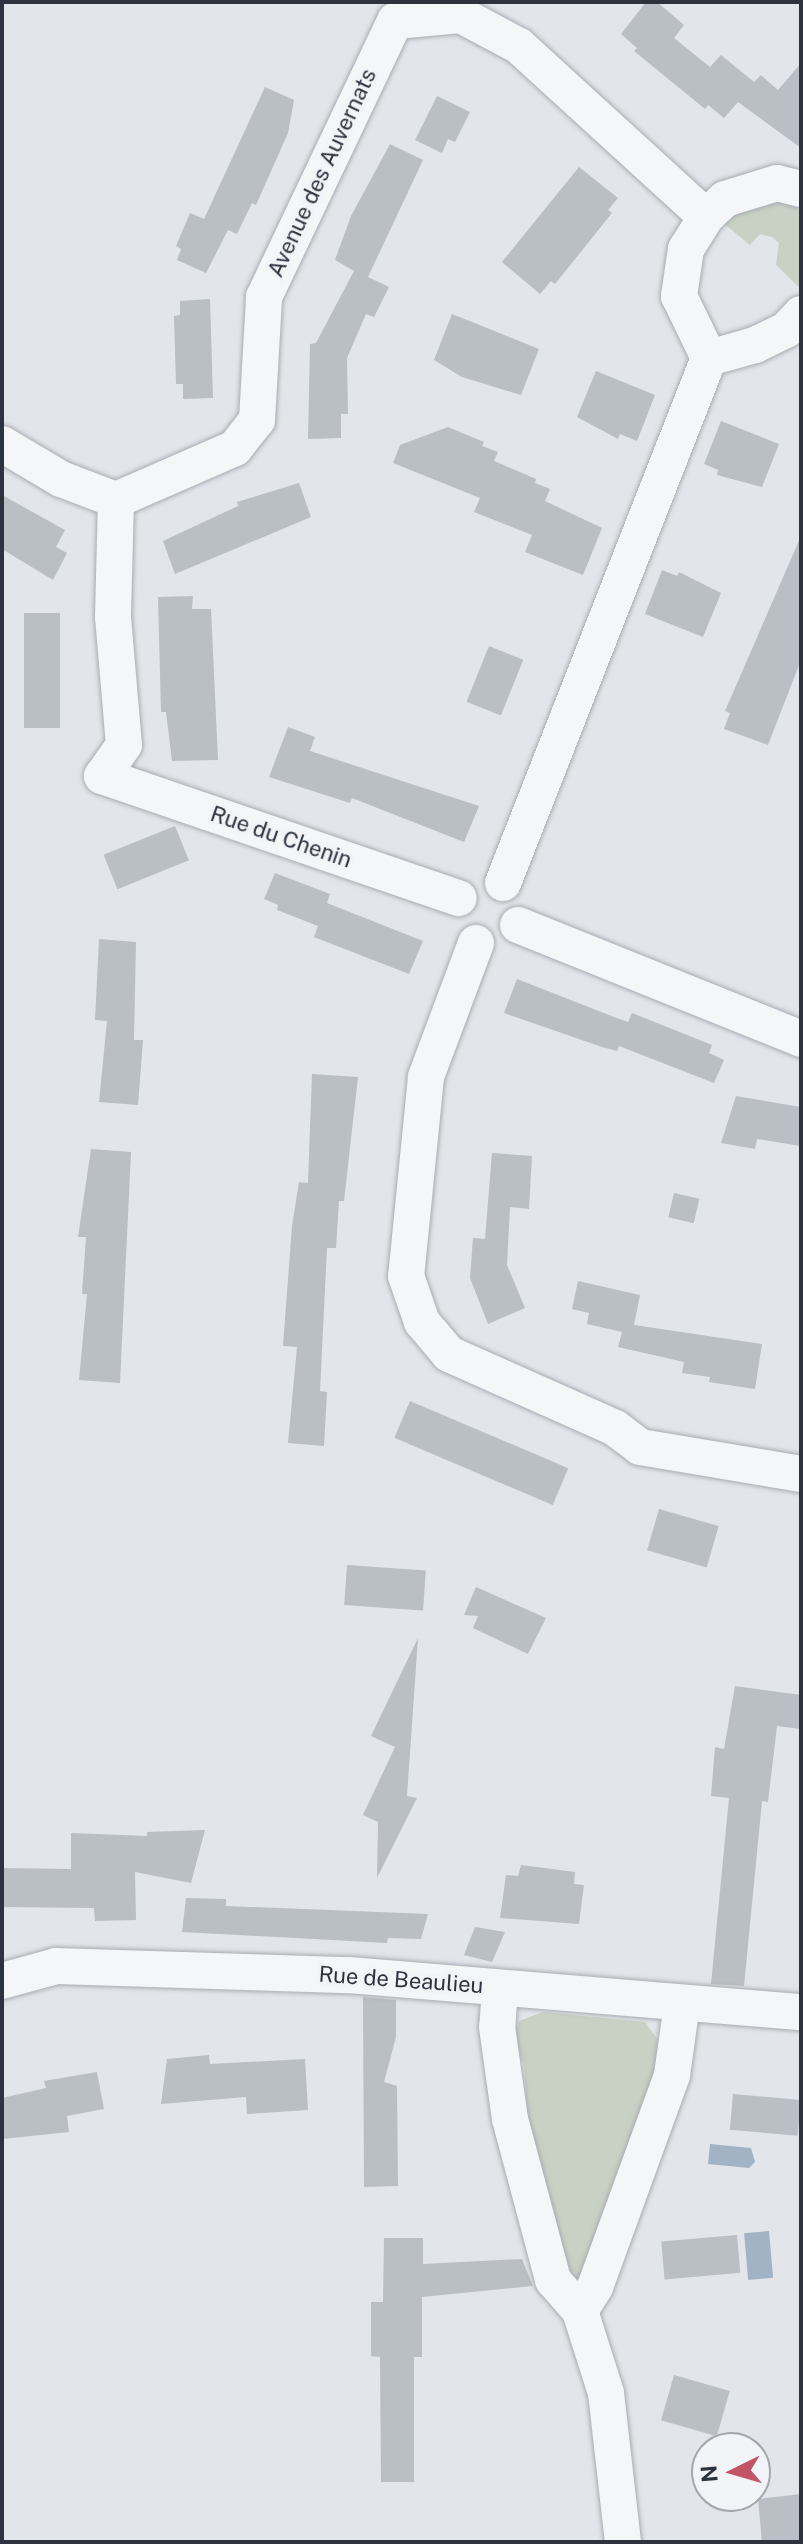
<!DOCTYPE html>
<html>
<head>
<meta charset="utf-8">
<style>
	body { margin:0 }
	#map { position:relative; width:803px; height:2544px; overflow:hidden; background:#e2e5e9; font-family:"Public Sans",sans-serif }
	div>[style] { position:absolute }
	.green>* { inset:0; background:#c8d2c4 }
	.water>* { inset:0; background:#a1b3c5; transform-origin:0 0 }
	.building>* { inset:0; background:#babec5; transform-origin:0 0 }
	.roads { filter:drop-shadow(0 0 2px #a8acb3) drop-shadow(0 0 2px #a8acb3) }
	.minor>* { height:36px; margin:-18px; padding:0 18px; transform-origin:18px; border-radius:18px; background:#f4f6f8 }
	span { translate:-50% -50%; white-space:nowrap; text-align:center; line-height:1.15; -webkit-text-stroke:7px #f2f4f7; paint-order:stroke }
	.street-label { font-size:22px; color:#2c333f }
	.frame { position:absolute; inset:0; border:4px solid #2c333f; pointer-events:none }
	.north { position:absolute; left:691px; top:2432px; width:80px; height:80px; box-sizing:border-box; background:#f2f4f7; border:2px solid #a3a7ad; border-radius:50%; rotate:265deg; font-size:22px; font-weight:700; line-height:32px; text-align:center; color:#2c333f }
	.north::after { content:''; display:block; margin:auto; width:28px; height:36px; background:#c15566; clip-path:polygon(50% 0,100% 100%,50% 72%,0 100%) }
</style>
</head>
<body>
<div id="map">
	<div class="green">
		<div style="clip-path:polygon(783px 199px,801px 211px,801px 289px,776px 265px,779px 243px,772px 237px,760px 234px,750px 245px,722px 222px,737px 208px)"></div>
		<div style="clip-path:polygon(543px 2012px,645px 2022px,661px 2044px,661px 2059px,580px 2278px,568px 2278px,528px 2124px,524px 2066px,515px 2036px,519px 2021px)"></div>
	</div>
	<div class="water">
		<div style="clip-path:polygon(710px 2144px,751px 2148px,755px 2162px,749px 2168px,708px 2164px)"></div>
		<div style="left:769px;top:2231px;width:47px;height:25px;rotate:85deg"></div>
	</div>
	<div class="building">
		<div style="clip-path:polygon(646px 2px,657px 2px,684px 25px,674px 38px,710px 67px,721px 55px,754px 82px,761px 75px,778px 90px,801px 63px,801px 148px,738px 102px,724px 118px,708px 105px,705px 109px,634px 51px,637px 48px,621px 34px)"></div>
		<div style="clip-path:polygon(265px 87px,294px 100px,288px 133px,256px 205px,252px 203px,237px 234px,228px 230px,206px 273px,177px 260px,181px 249px,176px 246px,190px 213px,204px 219px)"></div>
		<div style="clip-path:polygon(437px 96px,470px 112px,455px 142px,448px 139px,442px 153px,415px 140px)"></div>
		<div style="clip-path:polygon(390px 144px,423px 160px,368px 277px,389px 287px,374px 317px,366px 314px,347px 358px,348px 414px,341px 414px,341px 438px,308px 439px,310px 344px,316px 343px,354px 271px,335px 260px,351px 216px)"></div>
		<div style="clip-path:polygon(579px 167px,618px 198px,608px 210px,612px 213px,555px 284px,551px 281px,540px 294px,502px 262px)"></div>
		<div style="clip-path:polygon(210px 299px,213px 398px,183px 399px,183px 384px,176px 384px,174px 316px,180px 315px,180px 301px)"></div>
		<div style="clip-path:polygon(452px 314px,539px 349px,521px 395px,462px 377px,434px 360px)"></div>
		<div style="clip-path:polygon(596px 371px,655px 395px,637px 441px,620px 434px,618px 439px,577px 417px)"></div>
		<div style="clip-path:polygon(721px 421px,779px 444px,762px 487px,717px 475px,718px 470px,704px 464px)"></div>
		<div style="clip-path:polygon(448px 427px,484px 442px,482px 446px,498px 452px,494px 461px,536px 479px,535px 483px,550px 489px,545px 501px,602px 528px,583px 575px,525px 552px,532px 535px,474px 512px,480px 498px,393px 463px,400px 445px)"></div>
		<div style="clip-path:polygon(299px 483px,311px 517px,175px 574px,163px 541px,238px 506px,237px 502px)"></div>
		<div style="clip-path:polygon(2px 495px,65px 530px,56px 547px,67px 553px,53px 580px,2px 549px)"></div>
		<div style="clip-path:polygon(801px 536px,801px 660px,768px 745px,724px 729px,730px 713px,725px 711px)"></div>
		<div style="clip-path:polygon(662px 570px,677px 576px,679px 572px,721px 593px,703px 637px,645px 614px)"></div>
		<div style="clip-path:polygon(193px 596px,192px 609px,211px 609px,218px 760px,172px 761px,166px 712px,161px 712px,158px 597px)"></div>
		<div style="left:60px;top:613px;width:115px;height:36px;rotate:90deg"></div>
		<div style="left:489px;top:646px;width:37px;height:60px;rotate:22deg"></div>
		<div style="clip-path:polygon(288px 727px,315px 737px,310px 751px,479px 806px,464px 842px,352px 798px,350px 803px,269px 777px)"></div>
		<div style="left:175px;top:826px;width:37px;height:77px;rotate:68deg"></div>
		<div style="clip-path:polygon(275px 873px,330px 894px,327px 903px,423px 941px,409px 974px,314px 937px,318px 926px,277px 910px,278px 905px,264px 899px)"></div>
		<div style="clip-path:polygon(99px 939px,136px 942px,134px 1040px,143px 1040px,138px 1105px,99px 1102px,107px 1021px,95px 1020px)"></div>
		<div style="clip-path:polygon(517px 979px,614px 1017px,628px 1022px,632px 1013px,712px 1045px,709px 1053px,724px 1060px,714px 1083px,619px 1046px,617px 1051px,602px 1047px,504px 1013px)"></div>
		<div style="clip-path:polygon(312px 1074px,358px 1077px,344px 1201px,339px 1201px,336px 1248px,327px 1248px,320px 1391px,327px 1392px,324px 1446px,288px 1443px,297px 1347px,283px 1346px,292px 1226px,299px 1182px,308px 1183px)"></div>
		<div style="clip-path:polygon(736px 1096px,801px 1107px,801px 1146px,757px 1139px,755px 1149px,721px 1143px)"></div>
		<div style="clip-path:polygon(91px 1149px,131px 1152px,120px 1383px,79px 1380px,87px 1294px,82px 1294px,86px 1237px,78px 1237px)"></div>
		<div style="clip-path:polygon(492px 1153px,532px 1156px,529px 1209px,510px 1207px,507px 1265px,525px 1308px,488px 1324px,470px 1278px,473px 1238px,485px 1239px)"></div>
		<div style="left:674px;top:1193px;width:26px;height:25px;rotate:13deg"></div>
		<div style="clip-path:polygon(578px 1281px,640px 1295px,634px 1325px,762px 1344px,755px 1389px,709px 1382px,710px 1377px,682px 1373px,684px 1362px,618px 1347px,622px 1332px,587px 1324px,589px 1313px,572px 1309px)"></div>
		<div style="left:410px;top:1401px;width:172px;height:40px;rotate:23deg"></div>
		<div style="left:659px;top:1509px;width:62px;height:43px;rotate:16deg"></div>
		<div style="left:347px;top:1565px;width:79px;height:40px;rotate:4deg"></div>
		<div style="clip-path:polygon(476px 1587px,546px 1618px,528px 1654px,473px 1628px,478px 1616px,464px 1615px)"></div>
		<div style="clip-path:polygon(418px 1638px,407px 1796px,417px 1798px,377px 1878px,378px 1822px,363px 1815px,395px 1747px,371px 1736px)"></div>
		<div style="clip-path:polygon(735px 1686px,801px 1695px,801px 1729px,777px 1726px,768px 1802px,762px 1801px,744px 1986px,711px 1984px,729px 1798px,711px 1796px,715px 1747px,724px 1749px)"></div>
		<div style="clip-path:polygon(205px 1830px,191px 1883px,135px 1872px,136px 1920px,95px 1921px,94px 1908px,2px 1907px,2px 1868px,71px 1869px,71px 1833px,147px 1836px,147px 1832px)"></div>
		<div style="clip-path:polygon(521px 1865px,575px 1872px,574px 1884px,584px 1885px,579px 1924px,500px 1918px,506px 1875px,518px 1876px)"></div>
		<div style="clip-path:polygon(186px 1898px,226px 1899px,226px 1906px,428px 1914px,421px 1939px,388px 1938px,387px 1943px,182px 1932px)"></div>
		<div style="clip-path:polygon(475px 1927px,505px 1932px,492px 1962px,464px 1955px)"></div>
		<div style="clip-path:polygon(363px 1997px,396px 2000px,396px 2037px,384px 2082px,397px 2086px,398px 2186px,364px 2187px)"></div>
		<div style="clip-path:polygon(209px 2055px,210px 2064px,305px 2059px,308px 2110px,247px 2114px,246px 2097px,161px 2104px,167px 2059px)"></div>
		<div style="clip-path:polygon(97px 2072px,104px 2109px,67px 2116px,69px 2132px,2px 2139px,2px 2098px,46px 2088px,44px 2081px)"></div>
		<div style="left:733px;top:2094px;width:68px;height:36px;rotate:5deg"></div>
		<div style="left:737px;top:2235px;width:38px;height:76px;rotate:85deg"></div>
		<div style="clip-path:polygon(384px 2238px,423px 2238px,423px 2264px,522px 2259px,533px 2286px,422px 2297px,422px 2357px,414px 2357px,414px 2482px,381px 2482px,380px 2357px,371px 2356px,371px 2302px,383px 2302px)"></div>
		<div style="left:674px;top:2375px;width:58px;height:47px;rotate:16deg"></div>
		<div style="clip-path:polygon(801px 2494px,799px 2542px,762px 2542px,758px 2499px)"></div>
	</div>
	<div class="roads">
		<div class="minor">
			<div style="left:801px;top:189px;width:25px;rotate:-166deg"></div>
			<div style="left:777px;top:183px;width:54px;rotate:162.9deg"></div>
			<div style="left:725px;top:199px;width:26px;rotate:137deg"></div>
			<div style="left:706px;top:217px;width:38px;rotate:122deg"></div>
			<div style="left:686px;top:249px;width:48px;rotate:98.5deg"></div>
			<div style="left:679px;top:296px;width:69px;rotate:64.2deg"></div>
			<div style="left:709px;top:358px;width:48px;rotate:-15.8deg"></div>
			<div style="left:755px;top:345px;width:34px;rotate:-26deg"></div>
			<div style="left:786px;top:330px;width:22px;rotate:-47deg"></div>
			<div style="left:2px;top:444px;width:69px;rotate:30.7deg"></div>
			<div style="left:61px;top:479px;width:59px;rotate:20.9deg"></div>
			<div style="left:116px;top:500px;width:130px;rotate:-23.6deg"></div>
			<div style="left:235px;top:448px;width:36px;rotate:-52deg"></div>
			<div style="left:257px;top:420px;width:123px;rotate:-86.7deg"></div>
			<div style="left:264px;top:297px;width:306px;rotate:-64.6deg"></div>
			<div style="left:395px;top:21px;width:66px;rotate:-5.2deg"></div>
			<div style="left:461px;top:15px;width:66px;rotate:28.1deg"></div>
			<div style="left:519px;top:46px;width:253px;rotate:42.4deg"></div>
			<div style="left:116px;top:500px;width:117px;rotate:91.5deg"></div>
			<div style="left:113px;top:617px;width:128px;rotate:85.1deg"></div>
			<div style="left:124px;top:745px;width:38px;rotate:125deg"></div>
			<div style="left:102px;top:776px;width:377px;rotate:18.9deg"></div>
			<div style="left:503px;top:883px;width:564px;rotate:-68.58deg"></div>
			<div style="left:518px;top:925px;width:305px;rotate:21.9deg"></div>
			<div style="left:476px;top:943px;width:143px;rotate:110.5deg"></div>
			<div style="left:426px;top:1077px;width:200px;rotate:95.7deg"></div>
			<div style="left:406px;top:1276px;width:49px;rotate:70.8deg"></div>
			<div style="left:422px;top:1322px;width:42px;rotate:49.8deg"></div>
			<div style="left:449px;top:1354px;width:182px;rotate:24deg"></div>
			<div style="left:615px;top:1428px;width:31px;rotate:37deg"></div>
			<div style="left:640px;top:1447px;width:163px;rotate:9.5deg"></div>
			<div style="left:2px;top:1981px;width:56px;rotate:-15.5deg"></div>
			<div style="left:56px;top:1966px;width:293px;rotate:1.8deg"></div>
			<div style="left:349px;top:1975px;width:454px;rotate:4.7deg"></div>
			<div style="left:500px;top:1988px;width:39px;rotate:94deg"></div>
			<div style="left:497px;top:2027px;width:93px;rotate:82deg"></div>
			<div style="left:510px;top:2119px;width:167px;rotate:75deg"></div>
			<div style="left:553px;top:2280px;width:41px;rotate:48.9deg"></div>
			<div style="left:580px;top:2311px;width:86px;rotate:72.4deg"></div>
			<div style="left:606px;top:2393px;width:150px;rotate:83.5deg"></div>
			<div style="left:580px;top:2311px;width:28px;rotate:-58deg"></div>
			<div style="left:595px;top:2287px;width:226px;rotate:-70deg"></div>
			<div style="left:672px;top:2075px;width:72px;rotate:-82deg"></div>
		</div>
	</div>
	<div class="street-label">
		<span style="left:322px;top:173px;rotate:-65deg">Avenue des Auvernats</span>
		<span style="left:281px;top:837px;rotate:19deg">Rue du Chenin</span>
		<span style="left:401px;top:1980px;rotate:4deg">Rue de Beaulieu</span>
	</div>
	<div class="frame"></div>
	<div class="north">N</div>
</div>
</body>
</html>
